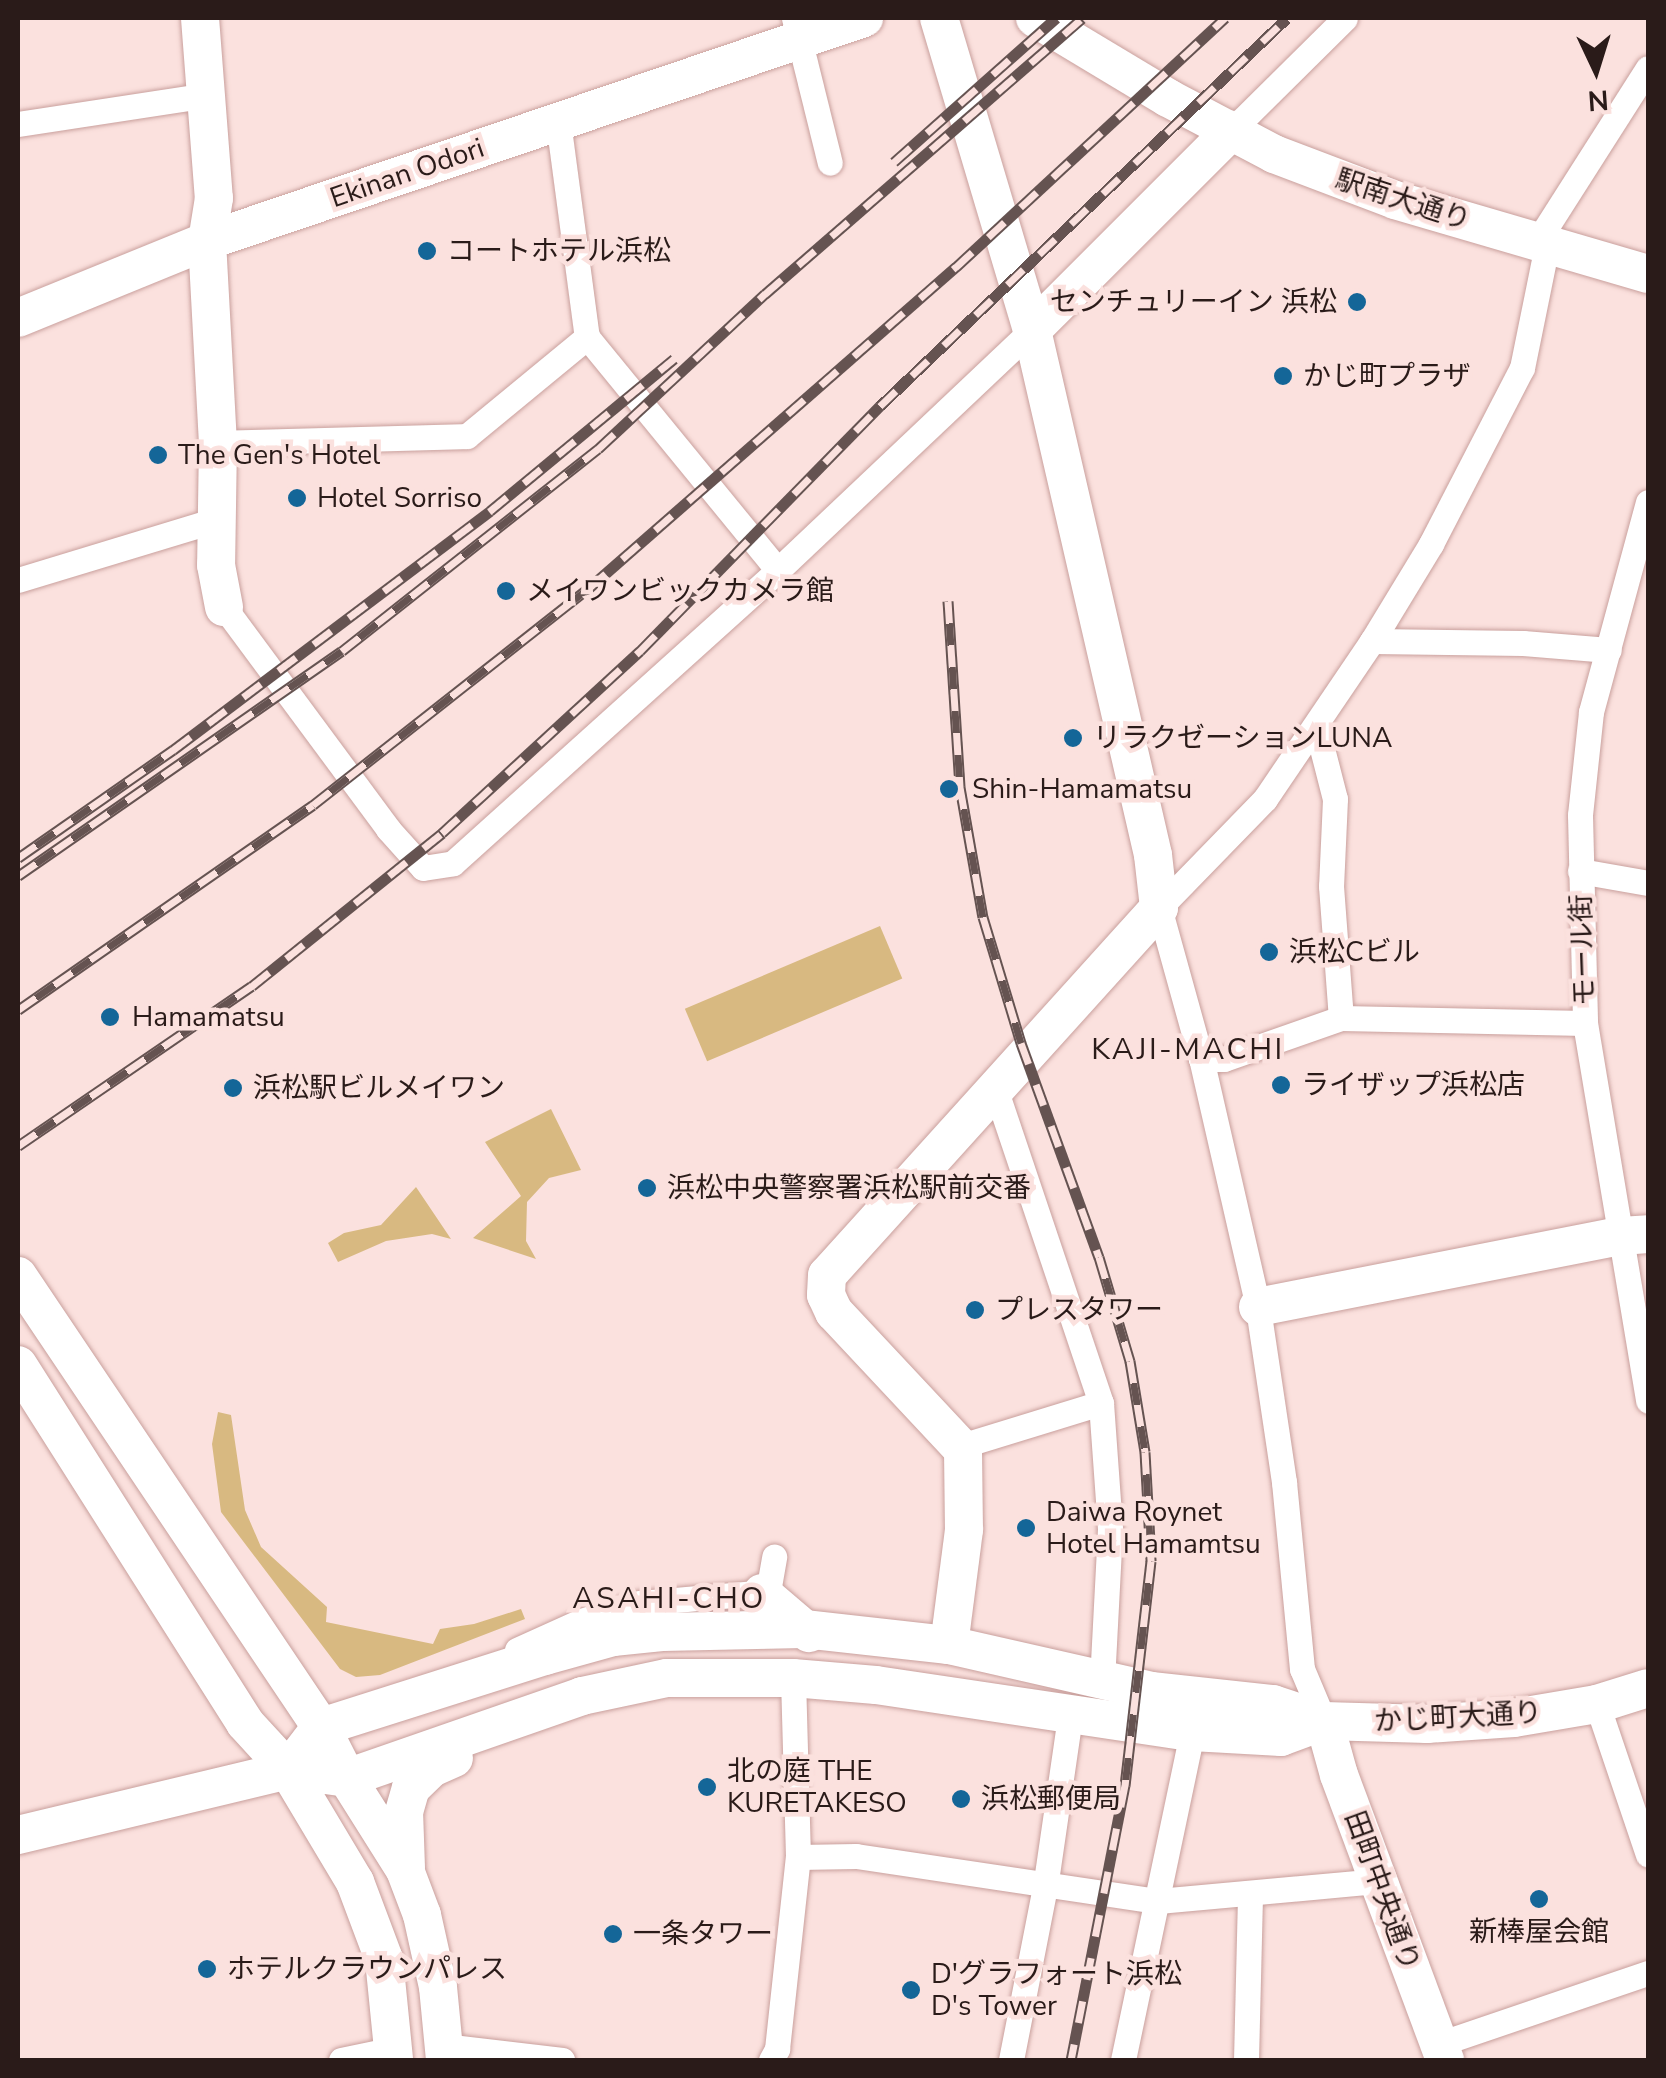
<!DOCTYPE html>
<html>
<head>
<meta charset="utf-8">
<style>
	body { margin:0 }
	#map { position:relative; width:1666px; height:2078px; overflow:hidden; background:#fbe1de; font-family:"Nunito Sans","Noto Sans JP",sans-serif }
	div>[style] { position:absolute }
	.green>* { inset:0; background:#d8b981; transform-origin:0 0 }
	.roads { filter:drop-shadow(0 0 2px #c9a09d) drop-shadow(0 0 2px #c9a09d) }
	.street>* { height:25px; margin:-12.5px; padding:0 12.5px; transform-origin:12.5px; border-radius:12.5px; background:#fff }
	.secondary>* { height:38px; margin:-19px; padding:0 19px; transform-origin:19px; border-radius:19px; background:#fff }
	.rail>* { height:11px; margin-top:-5.5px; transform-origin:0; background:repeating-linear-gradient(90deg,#fbe1de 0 22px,#655351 0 44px); box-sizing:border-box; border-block:2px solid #655351 }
	.dots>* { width:28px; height:28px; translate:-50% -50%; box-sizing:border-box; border:5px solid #fbe1de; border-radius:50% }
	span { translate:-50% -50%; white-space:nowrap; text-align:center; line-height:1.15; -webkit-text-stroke:9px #fbe1de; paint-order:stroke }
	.street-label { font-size:28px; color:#2a1b19 }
	.poi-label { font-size:28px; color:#2a1b19 }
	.left { translate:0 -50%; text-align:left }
	.right { translate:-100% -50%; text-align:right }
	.neighbourhood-label { font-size:30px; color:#2a1b19; letter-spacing:2.5px }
	.frame { position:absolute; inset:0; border:20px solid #2a1b19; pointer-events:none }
	.north { position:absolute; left:1546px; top:20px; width:100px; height:100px; -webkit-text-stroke:8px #fbe1de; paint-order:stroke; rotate:176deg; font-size:28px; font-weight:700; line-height:40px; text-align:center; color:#2a1b19 }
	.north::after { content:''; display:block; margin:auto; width:35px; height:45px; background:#2a1b19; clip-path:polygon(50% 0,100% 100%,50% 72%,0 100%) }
</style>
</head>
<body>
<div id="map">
	<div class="green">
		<div style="left:880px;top:926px;width:57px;height:212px;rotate:67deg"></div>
		<div style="clip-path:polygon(551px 1109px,581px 1170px,549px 1178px,527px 1202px,526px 1241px,536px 1259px,473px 1238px,521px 1196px,485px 1142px)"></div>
		<div style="clip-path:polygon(416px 1187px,451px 1239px,432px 1234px,386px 1241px,338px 1262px,328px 1243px,344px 1233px,381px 1225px)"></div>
		<div style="clip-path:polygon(218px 1412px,231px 1415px,245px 1510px,261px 1547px,327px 1607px,326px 1622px,433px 1644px,440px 1629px,474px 1624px,521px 1609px,525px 1619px,380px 1675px,356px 1677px,340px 1669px,221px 1512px,212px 1444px)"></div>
	</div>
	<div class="roads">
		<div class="street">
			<div style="left:794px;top:18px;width:149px;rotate:76.1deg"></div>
			<div style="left:558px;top:121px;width:218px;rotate:82.4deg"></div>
			<div style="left:587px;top:337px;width:301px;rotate:50.7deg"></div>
			<div style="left:18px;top:124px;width:192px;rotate:-8.7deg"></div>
			<div style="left:1232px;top:130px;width:159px;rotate:-44.7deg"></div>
			<div style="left:1537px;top:242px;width:206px;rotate:-57.5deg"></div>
			<div style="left:218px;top:443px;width:249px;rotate:-1.6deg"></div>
			<div style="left:467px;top:436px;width:156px;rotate:-39.5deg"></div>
			<div style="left:1648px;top:502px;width:218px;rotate:105.2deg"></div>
			<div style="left:1591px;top:712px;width:104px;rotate:96.1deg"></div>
			<div style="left:1580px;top:815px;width:208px;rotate:88.6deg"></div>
			<div style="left:1585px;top:1023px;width:383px;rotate:80.5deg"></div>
			<div style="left:18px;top:580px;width:206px;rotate:-16.9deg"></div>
			<div style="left:224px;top:607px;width:276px;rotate:53.5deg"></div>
			<div style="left:388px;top:829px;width:52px;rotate:48.1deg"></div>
			<div style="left:423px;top:868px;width:30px;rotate:-9deg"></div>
			<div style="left:453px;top:863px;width:438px;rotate:-42deg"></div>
			<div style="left:778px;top:570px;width:349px;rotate:-43.4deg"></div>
			<div style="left:1372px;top:641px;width:151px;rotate:0.8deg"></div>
			<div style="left:1523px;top:643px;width:86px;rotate:4.7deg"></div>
			<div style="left:1316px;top:725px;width:76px;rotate:75.6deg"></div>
			<div style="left:1335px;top:799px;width:87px;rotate:92.6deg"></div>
			<div style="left:1331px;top:886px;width:132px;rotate:85.7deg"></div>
			<div style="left:1580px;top:871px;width:69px;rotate:10deg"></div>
			<div style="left:1201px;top:1059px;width:23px"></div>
			<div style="left:1224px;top:1059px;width:124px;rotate:-19.3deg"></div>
			<div style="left:1341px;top:1018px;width:244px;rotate:1.2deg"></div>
			<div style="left:996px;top:1091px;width:329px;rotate:71.4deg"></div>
			<div style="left:1101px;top:1403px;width:126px;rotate:85.9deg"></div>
			<div style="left:1110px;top:1529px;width:152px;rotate:93deg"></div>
			<div style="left:961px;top:1446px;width:146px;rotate:-17.1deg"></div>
			<div style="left:517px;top:1650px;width:70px;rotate:-24.4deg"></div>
			<div style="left:581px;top:1621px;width:62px;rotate:-17deg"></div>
			<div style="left:640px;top:1603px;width:128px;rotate:-4.9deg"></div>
			<div style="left:768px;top:1592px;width:36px;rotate:-80deg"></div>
			<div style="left:1597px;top:1704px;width:159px;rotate:71.3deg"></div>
			<div style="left:1324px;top:1721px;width:56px;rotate:-112.9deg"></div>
			<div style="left:1302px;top:1669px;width:188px;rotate:-95.5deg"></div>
			<div style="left:1284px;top:1482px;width:177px;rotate:-98.5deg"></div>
			<div style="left:1258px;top:1307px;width:254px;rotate:-102.9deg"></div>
			<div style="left:1201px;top:1059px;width:157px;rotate:-105.5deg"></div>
			<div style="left:1159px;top:908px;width:152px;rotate:-45.8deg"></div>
			<div style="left:1265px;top:799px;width:191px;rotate:-55.9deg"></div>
			<div style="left:1372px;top:641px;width:114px;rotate:-58.7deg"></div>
			<div style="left:1431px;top:544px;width:198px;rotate:-62.7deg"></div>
			<div style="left:1522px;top:368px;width:126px;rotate:-78.5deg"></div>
			<div style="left:798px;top:1857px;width:58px;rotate:-1deg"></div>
			<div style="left:856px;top:1856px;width:305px;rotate:8.5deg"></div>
			<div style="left:1158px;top:1901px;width:222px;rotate:-5.2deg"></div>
			<div style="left:1439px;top:2044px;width:221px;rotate:-18.8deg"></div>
			<div style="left:443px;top:2046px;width:120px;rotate:6.7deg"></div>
			<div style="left:341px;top:2060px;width:54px;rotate:-11.7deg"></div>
			<div style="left:771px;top:2060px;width:13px;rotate:-61deg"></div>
			<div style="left:777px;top:2049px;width:193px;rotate:-83.8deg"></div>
			<div style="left:798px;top:1857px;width:179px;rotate:-91.6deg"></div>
			<div style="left:1011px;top:2060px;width:182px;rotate:-78.9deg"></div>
			<div style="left:1046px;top:1881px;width:173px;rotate:-81.7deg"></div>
			<div style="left:1123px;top:2060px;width:335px;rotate:-78.1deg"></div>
			<div style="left:1246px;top:2060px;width:166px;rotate:-88.6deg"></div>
		</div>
		<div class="secondary">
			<div style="left:200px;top:18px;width:181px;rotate:85.6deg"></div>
			<div style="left:214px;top:198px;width:44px;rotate:99.2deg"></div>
			<div style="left:207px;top:241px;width:202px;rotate:86.9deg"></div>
			<div style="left:218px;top:443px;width:122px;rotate:90.9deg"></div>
			<div style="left:216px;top:565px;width:43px;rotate:79.2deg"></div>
			<div style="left:939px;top:18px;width:326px;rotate:73.4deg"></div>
			<div style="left:1032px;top:330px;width:539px;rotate:77.02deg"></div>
			<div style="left:1153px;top:855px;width:53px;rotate:83.5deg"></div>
			<div style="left:1159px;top:908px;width:495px;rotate:132.1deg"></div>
			<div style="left:827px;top:1275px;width:20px;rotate:93deg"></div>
			<div style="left:826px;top:1295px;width:19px;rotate:65deg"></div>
			<div style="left:834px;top:1312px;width:189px;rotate:46.9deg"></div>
			<div style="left:963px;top:1450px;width:80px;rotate:89.3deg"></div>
			<div style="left:964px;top:1530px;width:116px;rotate:97.4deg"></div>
			<div style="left:1035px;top:18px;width:155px;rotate:31deg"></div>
			<div style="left:1168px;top:98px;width:120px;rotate:27.8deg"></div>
			<div style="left:1274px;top:154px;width:129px;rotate:20.8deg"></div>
			<div style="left:1395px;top:200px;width:264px;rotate:16.3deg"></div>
			<div style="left:18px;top:318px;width:204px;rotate:-22.2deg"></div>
			<div style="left:207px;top:241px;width:694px;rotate:-18.75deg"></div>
			<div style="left:1032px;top:330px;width:283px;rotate:-45deg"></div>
			<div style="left:18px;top:1276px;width:543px;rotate:56.11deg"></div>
			<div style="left:321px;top:1727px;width:57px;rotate:63deg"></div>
			<div style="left:347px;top:1778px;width:109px;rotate:57.8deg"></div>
			<div style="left:405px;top:1870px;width:48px;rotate:69.3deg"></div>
			<div style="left:422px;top:1915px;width:74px;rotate:77.5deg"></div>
			<div style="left:438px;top:1987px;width:73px;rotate:84.5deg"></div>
			<div style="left:1258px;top:1307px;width:370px;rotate:-11.1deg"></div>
			<div style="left:1621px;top:1236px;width:27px;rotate:-4deg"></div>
			<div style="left:18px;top:1365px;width:424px;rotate:57.6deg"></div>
			<div style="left:245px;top:1723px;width:64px;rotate:47.5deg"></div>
			<div style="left:288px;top:1770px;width:131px;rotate:59.1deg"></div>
			<div style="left:355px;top:1882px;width:82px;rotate:69.4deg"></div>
			<div style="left:384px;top:1959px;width:101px;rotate:84.3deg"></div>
			<div style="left:762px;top:1593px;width:62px;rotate:40.4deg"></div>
			<div style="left:1324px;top:1721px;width:56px;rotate:74.5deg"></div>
			<div style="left:1339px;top:1775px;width:304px;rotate:69.6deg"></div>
			<div style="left:288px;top:1770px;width:54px;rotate:-52.5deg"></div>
			<div style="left:321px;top:1727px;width:235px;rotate:-17.6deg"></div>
			<div style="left:545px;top:1656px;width:71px;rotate:-15.6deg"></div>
			<div style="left:613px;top:1637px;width:49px;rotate:-5.8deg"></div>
			<div style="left:662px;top:1632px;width:142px;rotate:-1.2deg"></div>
			<div style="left:804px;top:1629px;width:146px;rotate:6.3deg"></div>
			<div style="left:949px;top:1645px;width:207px;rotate:12.8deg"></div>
			<div style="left:1151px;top:1691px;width:123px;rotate:6.1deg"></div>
			<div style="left:1273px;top:1704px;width:54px;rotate:18.4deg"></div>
			<div style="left:1324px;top:1721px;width:103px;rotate:1.7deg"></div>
			<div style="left:1427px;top:1724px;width:87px;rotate:-3.9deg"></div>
			<div style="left:1514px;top:1718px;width:84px;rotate:-9.6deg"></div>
			<div style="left:1597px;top:1704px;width:53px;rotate:-17.4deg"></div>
			<div style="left:18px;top:1835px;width:278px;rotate:-13.5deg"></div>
			<div style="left:288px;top:1770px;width:60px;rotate:7.7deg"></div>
			<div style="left:347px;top:1778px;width:249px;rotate:-19.2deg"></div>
			<div style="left:582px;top:1696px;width:87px;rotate:-12deg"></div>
			<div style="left:667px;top:1678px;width:126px"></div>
			<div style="left:793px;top:1678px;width:83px;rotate:4.8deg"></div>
			<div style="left:876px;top:1685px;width:319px;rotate:8.5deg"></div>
			<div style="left:1192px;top:1732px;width:89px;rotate:3.2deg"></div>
			<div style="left:1281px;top:1737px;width:46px;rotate:-20.4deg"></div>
			<div style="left:406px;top:1868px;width:56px;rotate:-92deg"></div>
			<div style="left:404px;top:1812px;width:25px;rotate:-74deg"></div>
			<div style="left:411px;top:1788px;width:29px;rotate:-44deg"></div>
			<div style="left:432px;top:1768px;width:24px;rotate:-24deg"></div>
		</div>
	</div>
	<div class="rail">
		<div style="left:894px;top:162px;width:217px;rotate:-41.6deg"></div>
		<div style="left:948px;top:601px;width:186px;rotate:86.3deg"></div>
		<div style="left:960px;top:787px;width:132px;rotate:80deg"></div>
		<div style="left:983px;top:917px;width:132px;rotate:73.2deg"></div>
		<div style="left:1021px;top:1043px;width:228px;rotate:70deg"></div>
		<div style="left:1099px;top:1257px;width:109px;rotate:73.4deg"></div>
		<div style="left:1130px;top:1361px;width:92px;rotate:80.6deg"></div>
		<div style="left:1145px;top:1452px;width:109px;rotate:86.8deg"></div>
		<div style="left:1151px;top:1561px;width:226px;rotate:96.6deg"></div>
		<div style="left:1125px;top:1785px;width:280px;rotate:101.1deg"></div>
		<div style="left:18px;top:858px;width:189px;rotate:-34.9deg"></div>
		<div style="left:173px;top:750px;width:397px;rotate:-37deg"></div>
		<div style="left:490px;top:511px;width:239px;rotate:-39.6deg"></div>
		<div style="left:18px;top:876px;width:394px;rotate:-34.8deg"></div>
		<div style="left:342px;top:651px;width:326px;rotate:-38.3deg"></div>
		<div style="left:598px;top:449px;width:228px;rotate:-42.9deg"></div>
		<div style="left:765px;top:294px;width:420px;rotate:-41deg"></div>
		<div style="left:18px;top:1010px;width:359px;rotate:-34.8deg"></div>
		<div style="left:313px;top:805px;width:351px;rotate:-38.2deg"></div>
		<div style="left:589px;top:588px;width:488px;rotate:-41.2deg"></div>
		<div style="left:956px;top:267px;width:367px;rotate:-42.8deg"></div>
		<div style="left:18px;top:1146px;width:283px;rotate:-34.4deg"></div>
		<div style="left:252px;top:986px;width:244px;rotate:-38.8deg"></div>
		<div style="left:442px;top:833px;width:269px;rotate:-42.6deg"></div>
		<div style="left:640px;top:651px;width:343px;rotate:-45.6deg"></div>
		<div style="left:880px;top:406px;width:562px;rotate:-43.63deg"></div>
	</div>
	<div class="dots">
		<div style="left:427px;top:251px;background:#146698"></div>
		<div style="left:1357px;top:302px;background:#146698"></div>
		<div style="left:1283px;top:376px;background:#146698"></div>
		<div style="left:158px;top:455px;background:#146698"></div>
		<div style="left:297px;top:498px;background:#146698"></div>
		<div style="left:506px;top:591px;background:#146698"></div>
		<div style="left:1073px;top:738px;background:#146698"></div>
		<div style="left:949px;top:789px;background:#146698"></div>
		<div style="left:1269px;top:952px;background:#146698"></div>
		<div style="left:110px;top:1017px;background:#146698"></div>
		<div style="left:1281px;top:1085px;background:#146698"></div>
		<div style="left:233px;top:1088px;background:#146698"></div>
		<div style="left:647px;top:1188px;background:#146698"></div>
		<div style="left:975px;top:1310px;background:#146698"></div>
		<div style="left:1026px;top:1528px;background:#146698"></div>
		<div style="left:707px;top:1787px;background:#146698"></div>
		<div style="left:961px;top:1799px;background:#146698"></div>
		<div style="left:1539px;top:1899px;background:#146698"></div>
		<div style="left:613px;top:1934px;background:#146698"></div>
		<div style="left:207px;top:1969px;background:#146698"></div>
		<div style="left:911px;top:1990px;background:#146698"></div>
	</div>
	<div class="street-label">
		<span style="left:407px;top:173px;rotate:-19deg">Ekinan Odori</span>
		<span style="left:1403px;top:200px;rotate:18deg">駅南大通り</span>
		<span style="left:1583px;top:950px;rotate:-92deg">モール街</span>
		<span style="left:1458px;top:1717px;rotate:-3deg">かじ町大通り</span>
		<span style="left:1382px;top:1891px;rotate:70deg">田町中央通り</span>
	</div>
	<div class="poi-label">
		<span class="left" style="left:447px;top:251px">コートホテル浜松</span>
		<span class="right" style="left:1337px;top:302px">センチュリーイン 浜松</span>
		<span class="left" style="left:1303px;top:376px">かじ町プラザ</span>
		<span class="left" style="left:178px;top:455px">The Gen's Hotel</span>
		<span class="left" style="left:317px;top:498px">Hotel Sorriso</span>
		<span class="left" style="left:526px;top:591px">メイワンビックカメラ館</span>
		<span class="left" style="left:1093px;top:738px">リラクゼーションLUNA</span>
		<span class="left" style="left:972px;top:789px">Shin-Hamamatsu</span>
		<span class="left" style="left:1289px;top:952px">浜松Cビル</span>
		<span class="left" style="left:132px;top:1017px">Hamamatsu</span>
		<span class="left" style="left:1301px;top:1085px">ライザップ浜松店</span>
		<span class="left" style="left:253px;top:1088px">浜松駅ビルメイワン</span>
		<span class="left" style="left:667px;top:1188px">浜松中央警察署浜松駅前交番</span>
		<span class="left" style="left:995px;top:1310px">プレスタワー</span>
		<span class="left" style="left:1046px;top:1528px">Daiwa Roynet<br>Hotel Hamamtsu</span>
		<span class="left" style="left:727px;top:1787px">北の庭 THE<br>KURETAKESO</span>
		<span class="left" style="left:981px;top:1799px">浜松郵便局</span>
		<span style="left:1539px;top:1932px">新棒屋会館</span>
		<span class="left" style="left:633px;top:1934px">一条タワー</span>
		<span class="left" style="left:227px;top:1969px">ホテルクラウンパレス</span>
		<span class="left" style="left:931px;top:1990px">D'グラフォート浜松<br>D's Tower</span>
	</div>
	<div class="neighbourhood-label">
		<span style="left:1188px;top:1050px">KAJI-MACHI</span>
		<span style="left:669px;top:1599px">ASAHI-CHO</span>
	</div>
	<div class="frame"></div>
	<div class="north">N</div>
</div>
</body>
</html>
